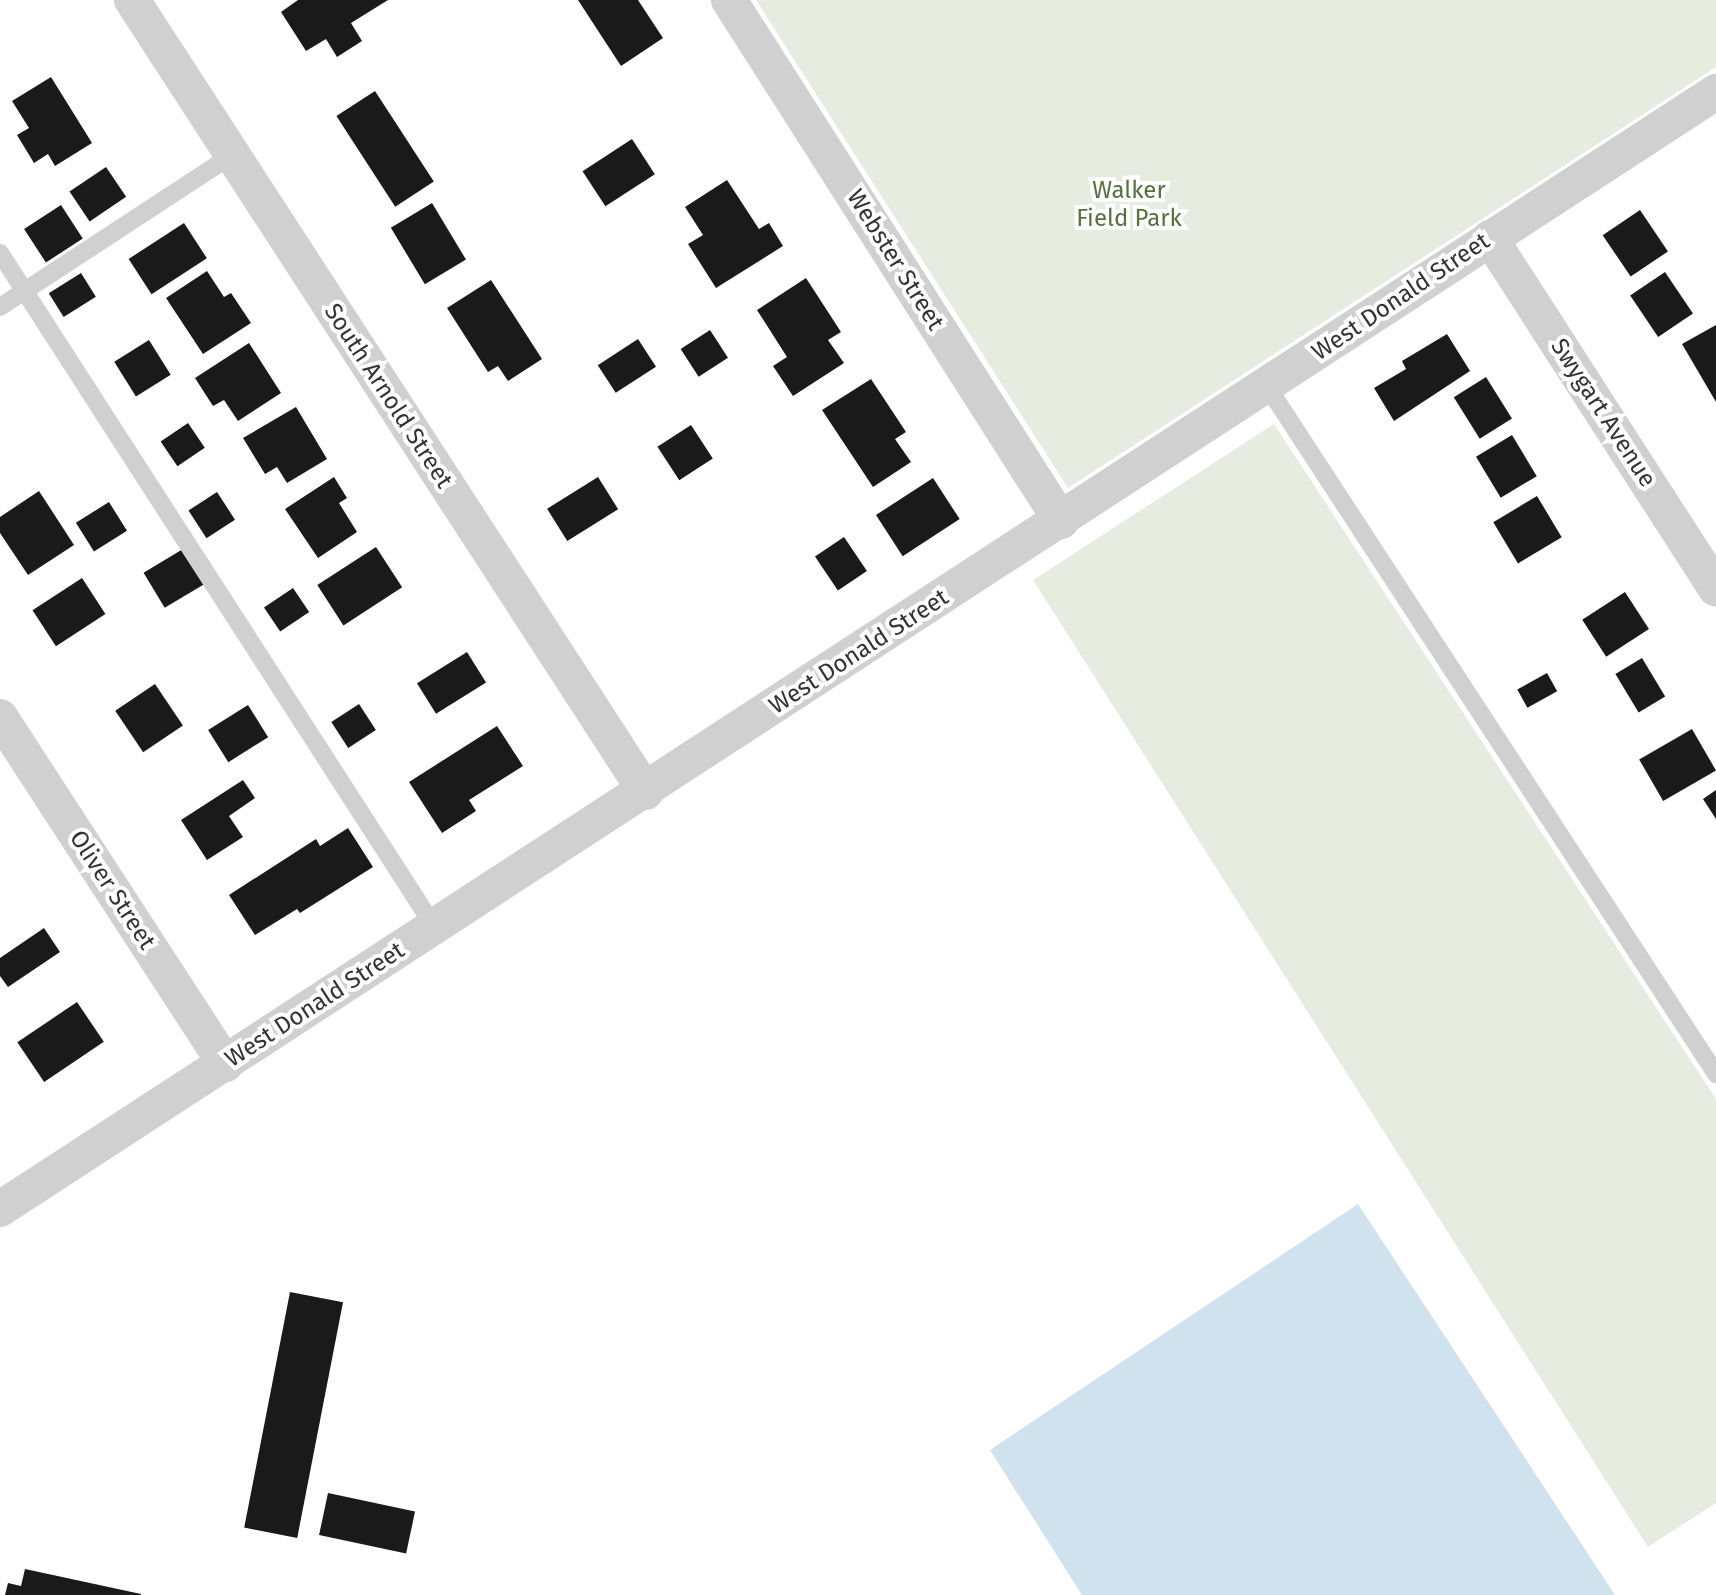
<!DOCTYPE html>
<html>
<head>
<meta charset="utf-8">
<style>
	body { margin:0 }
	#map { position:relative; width:1716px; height:1595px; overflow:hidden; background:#fff; font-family:"Fira Sans",sans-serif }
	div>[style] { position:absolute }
	.green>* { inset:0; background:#e6ecdf }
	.water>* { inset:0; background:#cfe2ee }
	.building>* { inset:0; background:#1a1a1a; transform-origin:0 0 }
	.service>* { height:18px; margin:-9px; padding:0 9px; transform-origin:9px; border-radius:9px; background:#d0d0d0 }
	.minor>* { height:36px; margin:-18px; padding:0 18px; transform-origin:18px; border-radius:18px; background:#d0d0d0 }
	span { translate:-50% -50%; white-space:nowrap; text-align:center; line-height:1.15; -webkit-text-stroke:8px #fff; paint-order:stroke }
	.park-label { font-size:24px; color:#56703f }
	.street-label { font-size:24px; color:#333 }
</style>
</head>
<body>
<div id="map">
	<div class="green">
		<div style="clip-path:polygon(756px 0,1716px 0,1716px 67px,1068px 488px)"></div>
		<div style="clip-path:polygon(1274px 424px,1716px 1099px,1716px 1503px,1648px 1547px,1033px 580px)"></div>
	</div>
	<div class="water">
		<div style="clip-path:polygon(1358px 1204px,1615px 1595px,1082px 1595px,990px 1450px)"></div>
	</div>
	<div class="building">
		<div style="clip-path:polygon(298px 0,388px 0,351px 23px,362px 41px,337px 57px,326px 39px,306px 51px,281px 12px)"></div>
		<div style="clip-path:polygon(578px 0,638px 0,663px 38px,621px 66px)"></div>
		<div style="clip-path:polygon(51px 77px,92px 143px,55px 166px,48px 154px,34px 163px,17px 135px,29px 128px,12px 101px)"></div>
		<div style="left:375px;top:91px;width:108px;height:46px;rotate:57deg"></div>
		<div style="left:632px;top:139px;width:42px;height:59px;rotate:57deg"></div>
		<div style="left:106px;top:167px;width:36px;height:44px;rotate:56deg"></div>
		<div style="clip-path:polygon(727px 180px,759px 229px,769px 223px,783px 246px,716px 288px,688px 244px,703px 235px,685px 207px)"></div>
		<div style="left:432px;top:203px;width:66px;height:48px;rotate:59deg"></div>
		<div style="left:61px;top:205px;width:40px;height:44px;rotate:57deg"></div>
		<div style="left:1640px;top:210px;width:50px;height:45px;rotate:56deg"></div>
		<div style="left:184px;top:223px;width:42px;height:66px;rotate:57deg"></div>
		<div style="clip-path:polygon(207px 271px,224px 297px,231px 293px,251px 323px,203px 354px,166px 298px)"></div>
		<div style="left:1665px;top:272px;width:50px;height:42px;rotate:56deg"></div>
		<div style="left:81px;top:273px;width:28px;height:38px;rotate:58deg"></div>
		<div style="clip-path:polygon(806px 278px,841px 332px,828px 340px,844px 363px,793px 396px,773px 366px,787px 357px,757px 310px)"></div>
		<div style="clip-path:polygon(491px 280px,542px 359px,508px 381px,498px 366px,488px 372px,447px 308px)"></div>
		<div style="clip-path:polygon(1716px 325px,1716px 402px,1682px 344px)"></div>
		<div style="left:710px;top:330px;width:33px;height:35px;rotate:57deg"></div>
		<div style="clip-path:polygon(1447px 334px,1470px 371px,1394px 421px,1374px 388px,1406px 369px,1402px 361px)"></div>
		<div style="left:638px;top:339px;width:33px;height:48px;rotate:57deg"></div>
		<div style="left:149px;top:340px;width:41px;height:41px;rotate:58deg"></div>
		<div style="clip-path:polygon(249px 343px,281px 393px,238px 421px,224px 400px,213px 406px,195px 378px)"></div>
		<div style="left:1486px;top:377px;width:49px;height:38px;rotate:58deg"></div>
		<div style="clip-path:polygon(871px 379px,906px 432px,895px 439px,911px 462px,873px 487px,822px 410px)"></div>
		<div style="clip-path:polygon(296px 407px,327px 459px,287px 483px,277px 467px,265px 474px,243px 438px)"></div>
		<div style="left:188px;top:423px;width:30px;height:33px;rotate:56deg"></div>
		<div style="left:691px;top:425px;width:40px;height:40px;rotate:57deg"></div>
		<div style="left:1512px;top:435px;width:48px;height:42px;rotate:59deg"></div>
		<div style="clip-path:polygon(334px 477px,347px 498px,339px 503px,357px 532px,318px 558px,285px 509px)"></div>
		<div style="left:598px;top:477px;width:38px;height:60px;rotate:58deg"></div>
		<div style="left:933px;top:478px;width:49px;height:68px;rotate:57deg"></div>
		<div style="clip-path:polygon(39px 491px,74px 545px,28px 575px,0 533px,0 517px)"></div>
		<div style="left:217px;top:492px;width:33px;height:34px;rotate:57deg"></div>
		<div style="left:1537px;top:496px;width:48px;height:51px;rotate:59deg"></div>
		<div style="left:109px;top:502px;width:34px;height:39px;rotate:58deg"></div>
		<div style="left:844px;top:537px;width:41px;height:35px;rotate:56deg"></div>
		<div style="left:376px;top:547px;width:48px;height:70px;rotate:57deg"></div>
		<div style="left:183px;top:549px;width:41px;height:46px;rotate:59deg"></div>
		<div style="left:82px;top:578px;width:43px;height:59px;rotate:57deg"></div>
		<div style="left:293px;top:588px;width:29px;height:35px;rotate:56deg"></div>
		<div style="left:1625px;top:592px;width:44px;height:51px;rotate:57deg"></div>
		<div style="left:467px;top:652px;width:36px;height:59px;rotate:58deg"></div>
		<div style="left:1642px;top:658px;width:45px;height:31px;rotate:59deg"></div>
		<div style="left:1547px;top:673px;width:21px;height:34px;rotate:61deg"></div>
		<div style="left:155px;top:684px;width:50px;height:48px;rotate:56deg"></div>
		<div style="left:359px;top:704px;width:31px;height:33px;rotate:57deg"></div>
		<div style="left:248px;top:705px;width:38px;height:47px;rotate:58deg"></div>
		<div style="clip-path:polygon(497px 726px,523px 766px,469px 800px,476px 811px,442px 833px,409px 782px)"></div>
		<div style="left:1692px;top:729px;width:48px;height:61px;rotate:60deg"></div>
		<div style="clip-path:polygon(243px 780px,255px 798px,229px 816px,243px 837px,207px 860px,181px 820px)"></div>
		<div style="clip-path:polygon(1716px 790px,1716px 819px,1703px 799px)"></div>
		<div style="clip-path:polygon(348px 828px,373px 867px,300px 913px,297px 909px,255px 935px,229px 895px,316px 839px,320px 846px)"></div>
		<div style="clip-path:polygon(44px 928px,60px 952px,8px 987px,0 976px,0 958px)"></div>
		<div style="left:77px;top:1002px;width:48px;height:72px;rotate:56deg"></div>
		<div style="left:290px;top:1292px;width:54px;height:240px;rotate:11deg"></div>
		<div style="left:328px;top:1493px;width:89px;height:43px;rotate:12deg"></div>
		<div style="clip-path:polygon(25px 1569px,141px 1594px,141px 1595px,5px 1595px,8px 1583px,21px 1586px)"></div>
	</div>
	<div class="service">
		<div style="left:0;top:253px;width:803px;rotate:57.2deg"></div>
		<div style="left:0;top:307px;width:277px;rotate:-33.2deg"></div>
		<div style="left:1267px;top:386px;width:822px;rotate:56.87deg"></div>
	</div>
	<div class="minor">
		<div style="left:132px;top:0;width:944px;rotate:57.02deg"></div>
		<div style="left:729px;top:0;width:618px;rotate:57.49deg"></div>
		<div style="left:1490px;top:238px;width:417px;rotate:57.2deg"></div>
		<div style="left:0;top:717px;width:414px;rotate:57deg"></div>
		<div style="left:0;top:1209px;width:2048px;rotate:-33.06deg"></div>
	</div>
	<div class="park-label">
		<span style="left:1129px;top:205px">Walker<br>Field Park</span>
	</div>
	<div class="street-label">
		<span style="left:895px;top:260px;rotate:58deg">Webster Street</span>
		<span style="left:1401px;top:297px;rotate:-34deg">West Donald Street</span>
		<span style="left:388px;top:396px;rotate:57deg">South Arnold Street</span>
		<span style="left:1603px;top:413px;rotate:57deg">Swygart Avenue</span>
		<span style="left:859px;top:652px;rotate:-33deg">West Donald Street</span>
		<span style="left:112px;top:890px;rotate:57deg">Oliver Street</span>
		<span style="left:315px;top:1005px;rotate:-33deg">West Donald Street</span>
	</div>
</div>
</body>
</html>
